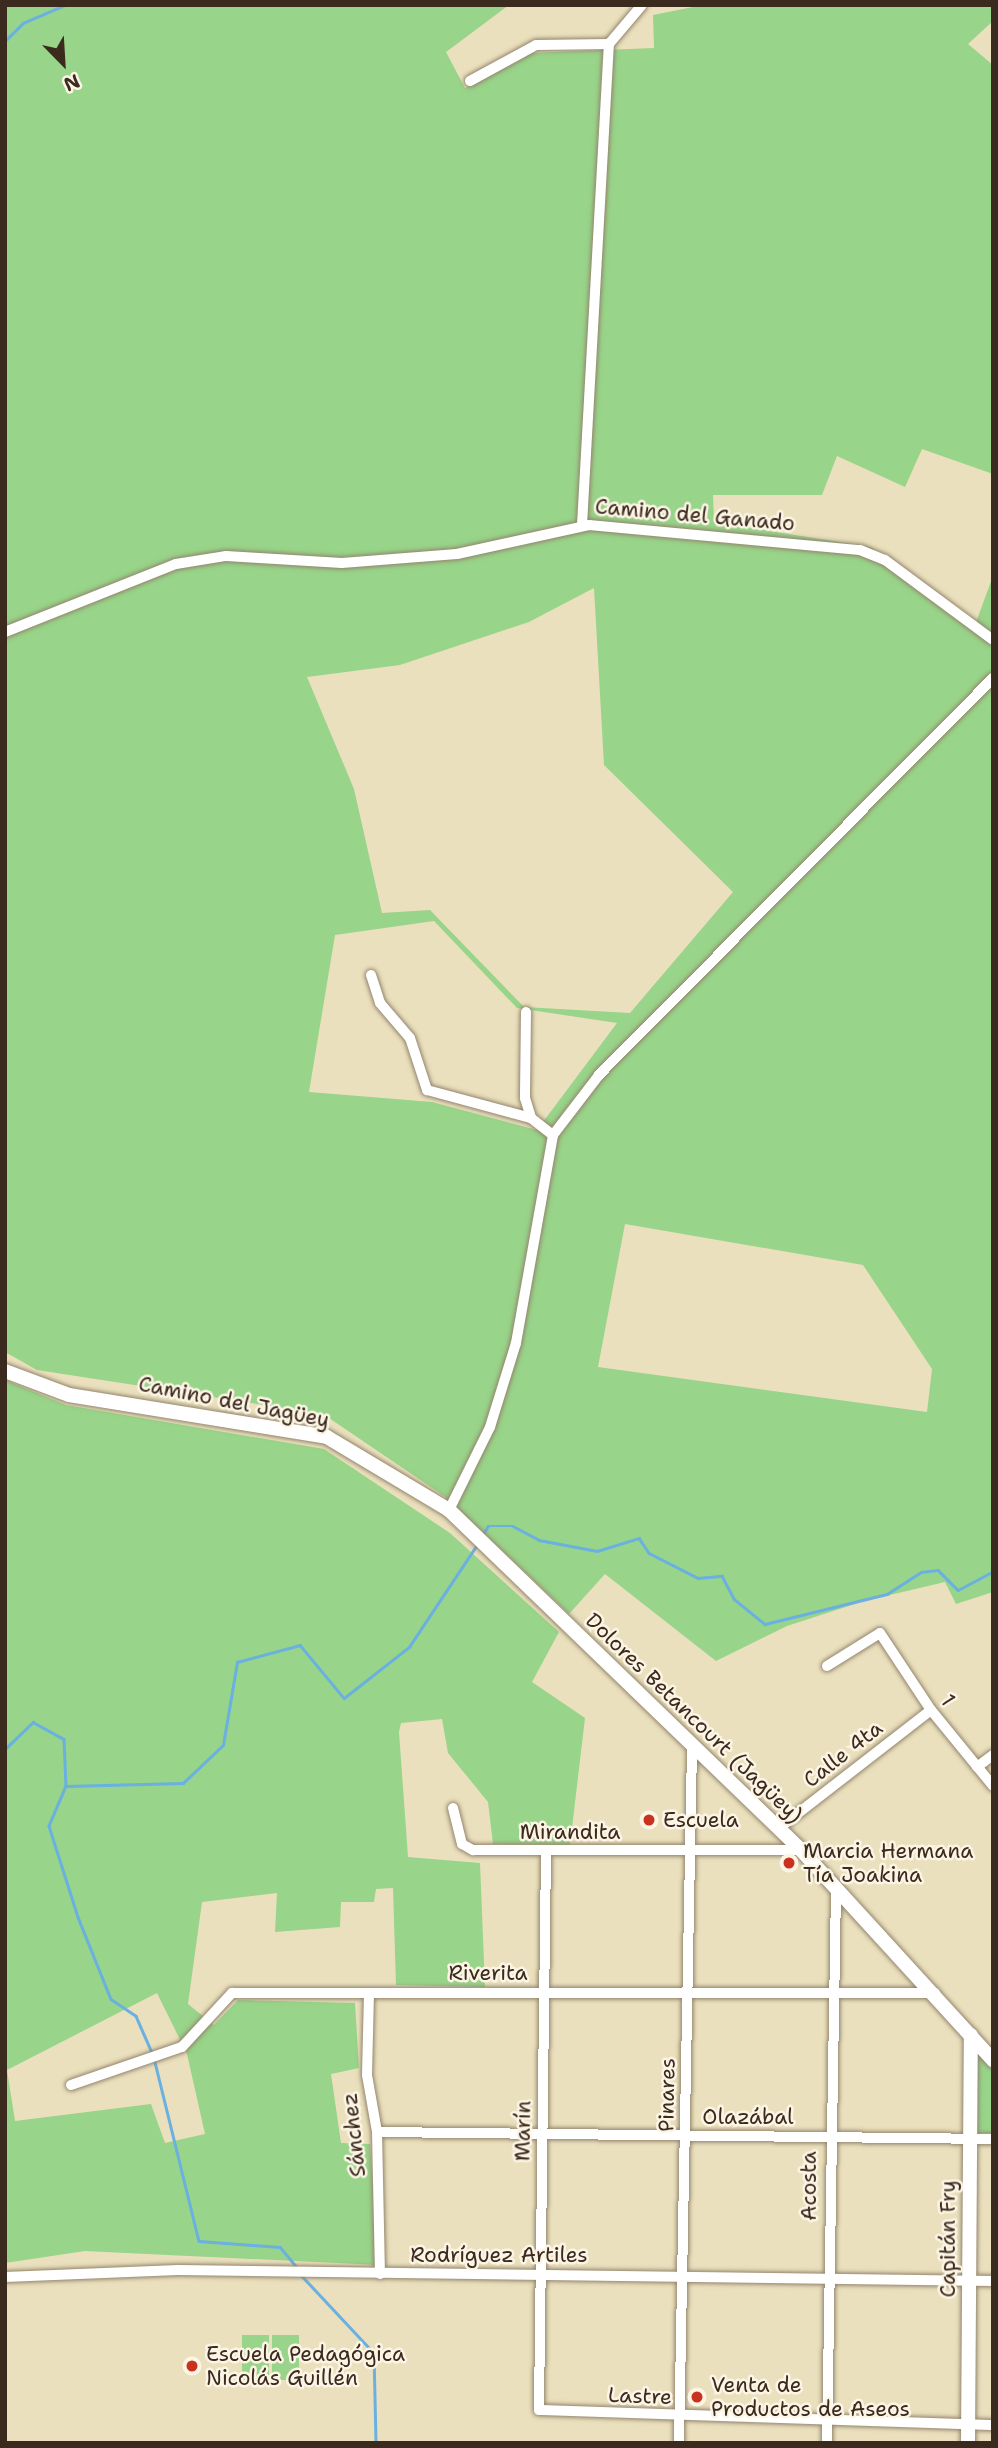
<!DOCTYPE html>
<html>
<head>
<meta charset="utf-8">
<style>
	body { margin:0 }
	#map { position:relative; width:998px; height:2448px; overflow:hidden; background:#ebe0bd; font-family:"Shantell Sans",sans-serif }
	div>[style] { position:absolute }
	.green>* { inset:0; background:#98d489; transform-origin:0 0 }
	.stream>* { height:2.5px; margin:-1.25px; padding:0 1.25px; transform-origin:1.25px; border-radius:1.25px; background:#6ab0e0 }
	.roads { filter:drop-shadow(0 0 2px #93856e) drop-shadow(0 0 2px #93856e) }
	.minor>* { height:10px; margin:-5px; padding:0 5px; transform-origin:5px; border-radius:5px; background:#fff }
	.tertiary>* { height:14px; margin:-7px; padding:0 7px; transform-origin:7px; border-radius:7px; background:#fff }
	.dots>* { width:19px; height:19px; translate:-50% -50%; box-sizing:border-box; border:4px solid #fcf5e5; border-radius:50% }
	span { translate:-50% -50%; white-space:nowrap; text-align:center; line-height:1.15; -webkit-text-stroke:5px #fcf5e5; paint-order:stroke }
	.street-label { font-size:21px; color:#3b2a1e }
	.poi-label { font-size:21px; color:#3b2a1e }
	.left { translate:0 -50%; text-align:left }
	.frame { position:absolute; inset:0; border:7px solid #3b2a1e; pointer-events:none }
	.north { position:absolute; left:28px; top:28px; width:70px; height:70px; -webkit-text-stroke:5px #fcf5e5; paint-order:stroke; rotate:156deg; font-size:19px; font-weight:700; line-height:28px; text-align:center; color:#3b2a1e }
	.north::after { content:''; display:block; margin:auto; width:24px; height:32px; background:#3b2a1e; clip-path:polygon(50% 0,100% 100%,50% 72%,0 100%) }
</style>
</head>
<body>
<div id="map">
	<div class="green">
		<div style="clip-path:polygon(evenodd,5px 5px,509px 5px,446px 52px,465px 88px,529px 53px,654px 48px,653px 15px,703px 5px,993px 5px,993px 21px,968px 44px,993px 65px,993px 474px,922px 449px,905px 487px,837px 456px,822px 495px,713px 495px,714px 522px,871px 547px,975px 625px,993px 576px,993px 1592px,956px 1604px,945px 1582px,864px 1601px,787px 1626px,716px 1661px,605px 1574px,569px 1614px,447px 1498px,323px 1414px,37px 1370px,5px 1352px,5px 5px,594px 588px,604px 765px,733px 892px,630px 1013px,524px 1007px,430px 910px,382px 913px,354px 789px,307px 677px,400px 665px,529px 622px,594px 588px,5px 5px,434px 921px,517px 1008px,617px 1023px,537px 1130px,432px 1102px,309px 1092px,335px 935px,434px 921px,5px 5px,625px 1224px,863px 1265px,932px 1369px,927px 1412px,598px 1367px,625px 1224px)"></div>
		<div style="clip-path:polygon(evenodd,5px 1380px,66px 1405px,324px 1449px,450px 1533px,559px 1632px,532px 1682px,585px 1718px,570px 1845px,493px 1844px,488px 1802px,448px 1753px,442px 1719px,401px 1723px,399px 1732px,408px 1857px,480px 1863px,485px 1987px,396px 1985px,393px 1888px,376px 1889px,374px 1902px,341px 1902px,340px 1927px,275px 1932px,277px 1893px,202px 1902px,188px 2004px,214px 2025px,238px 2000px,355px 2003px,359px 2068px,331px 2074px,341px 2143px,370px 2144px,378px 2265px,85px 2251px,5px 2263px,5px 1380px,157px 1993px,187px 2054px,205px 2134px,165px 2143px,151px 2104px,15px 2121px,7px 2070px,157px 1993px)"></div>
		<div style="clip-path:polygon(976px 2050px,993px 2070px,993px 2133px,977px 2133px)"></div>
		<div style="left:242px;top:2335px;width:27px;height:45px"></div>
		<div style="left:272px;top:2335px;width:27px;height:45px"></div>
	</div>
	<div class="stream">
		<div style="left:5px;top:41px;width:25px;rotate:-45deg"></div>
		<div style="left:23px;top:23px;width:46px;rotate:-23.2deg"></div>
		<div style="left:483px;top:1534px;width:9px;rotate:-58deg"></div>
		<div style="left:488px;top:1526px;width:25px"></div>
		<div style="left:513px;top:1526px;width:30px;rotate:28deg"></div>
		<div style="left:539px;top:1540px;width:59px;rotate:10.7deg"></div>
		<div style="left:597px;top:1551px;width:44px;rotate:-17.2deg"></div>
		<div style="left:639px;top:1538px;width:18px;rotate:56deg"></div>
		<div style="left:649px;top:1553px;width:55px;rotate:27deg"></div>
		<div style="left:698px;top:1578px;width:24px;rotate:-5deg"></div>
		<div style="left:722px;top:1576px;width:26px;rotate:62deg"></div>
		<div style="left:734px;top:1599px;width:40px;rotate:39deg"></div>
		<div style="left:765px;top:1624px;width:126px;rotate:-13.8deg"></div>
		<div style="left:887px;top:1594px;width:40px;rotate:-32.9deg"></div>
		<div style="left:921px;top:1572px;width:17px;rotate:-7deg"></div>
		<div style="left:938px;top:1570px;width:28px;rotate:45deg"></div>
		<div style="left:958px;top:1590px;width:40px;rotate:-28deg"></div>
		<div style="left:5px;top:1749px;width:39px;rotate:-44deg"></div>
		<div style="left:33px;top:1722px;width:35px;rotate:29deg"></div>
		<div style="left:64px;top:1739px;width:47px;rotate:87.6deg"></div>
		<div style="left:66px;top:1786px;width:117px;rotate:-1.5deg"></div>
		<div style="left:183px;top:1783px;width:55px;rotate:-43.5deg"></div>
		<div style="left:223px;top:1745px;width:84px;rotate:-80.4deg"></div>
		<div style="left:237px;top:1662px;width:65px;rotate:-15.1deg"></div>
		<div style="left:300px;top:1645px;width:69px;rotate:50.3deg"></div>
		<div style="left:344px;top:1698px;width:83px;rotate:-38.1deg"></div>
		<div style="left:409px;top:1647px;width:125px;rotate:-56.4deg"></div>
		<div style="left:66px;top:1786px;width:43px;rotate:113deg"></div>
		<div style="left:49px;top:1826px;width:96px;rotate:72.3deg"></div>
		<div style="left:78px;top:1917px;width:88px;rotate:68.1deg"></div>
		<div style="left:111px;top:1999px;width:30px;rotate:34deg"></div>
		<div style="left:136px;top:2016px;width:43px;rotate:66.4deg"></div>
		<div style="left:155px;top:2062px;width:184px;rotate:76.2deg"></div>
		<div style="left:199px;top:2241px;width:81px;rotate:4.2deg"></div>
		<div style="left:280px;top:2247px;width:26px;rotate:50deg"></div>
		<div style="left:302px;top:2276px;width:105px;rotate:46.9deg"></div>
		<div style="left:374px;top:2353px;width:90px;rotate:88.7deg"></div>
	</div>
	<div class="roads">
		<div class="minor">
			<div style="left:470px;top:81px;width:75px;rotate:-28.6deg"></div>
			<div style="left:536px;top:45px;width:73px;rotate:-0.8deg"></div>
			<div style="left:582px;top:525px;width:482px;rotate:-86.8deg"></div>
			<div style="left:609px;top:44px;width:51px;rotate:-49.8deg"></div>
			<div style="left:5px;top:632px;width:184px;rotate:-21.7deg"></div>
			<div style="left:176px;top:564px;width:51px;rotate:-9.1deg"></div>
			<div style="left:226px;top:556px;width:116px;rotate:3.5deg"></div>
			<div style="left:342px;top:563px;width:115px;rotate:-4.5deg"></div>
			<div style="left:457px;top:554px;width:135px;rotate:-12.4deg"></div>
			<div style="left:589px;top:525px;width:272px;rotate:5.3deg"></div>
			<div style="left:860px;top:550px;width:27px;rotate:22deg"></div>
			<div style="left:885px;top:560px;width:134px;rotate:36.5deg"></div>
			<div style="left:371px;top:975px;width:29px;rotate:72deg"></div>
			<div style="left:380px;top:1003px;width:46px;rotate:49.4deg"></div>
			<div style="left:410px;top:1038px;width:55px;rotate:71.9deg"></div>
			<div style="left:427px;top:1090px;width:108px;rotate:15.1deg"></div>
			<div style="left:531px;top:1118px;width:28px;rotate:38deg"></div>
			<div style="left:526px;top:1012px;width:86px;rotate:90.7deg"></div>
			<div style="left:525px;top:1098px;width:21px;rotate:73deg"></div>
			<div style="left:449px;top:1510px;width:93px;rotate:-63.7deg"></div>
			<div style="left:490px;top:1427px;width:88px;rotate:-72.8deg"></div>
			<div style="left:516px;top:1343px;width:211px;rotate:-79.9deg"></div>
			<div style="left:553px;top:1135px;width:76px;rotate:-52.5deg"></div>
			<div style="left:599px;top:1075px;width:559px;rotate:-45.22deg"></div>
			<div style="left:827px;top:1666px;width:62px;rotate:-31.9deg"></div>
			<div style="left:880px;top:1633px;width:92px;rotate:56.5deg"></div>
			<div style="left:931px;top:1710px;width:98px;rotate:50.8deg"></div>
			<div style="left:977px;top:1767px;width:20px;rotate:-37deg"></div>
			<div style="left:453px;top:1808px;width:37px;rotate:76deg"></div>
			<div style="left:462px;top:1844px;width:13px;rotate:29deg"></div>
			<div style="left:473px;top:1850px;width:328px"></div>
			<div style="left:779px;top:1828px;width:192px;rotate:-37.8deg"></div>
			<div style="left:546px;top:1851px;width:559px;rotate:90.72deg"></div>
			<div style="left:539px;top:2410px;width:454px;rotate:1.9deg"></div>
			<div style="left:369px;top:1993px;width:82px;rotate:91.4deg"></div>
			<div style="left:367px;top:2075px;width:58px;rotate:80deg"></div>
			<div style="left:377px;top:2132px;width:142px;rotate:88.8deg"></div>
			<div style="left:71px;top:2085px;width:117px;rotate:-18.9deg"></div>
			<div style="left:182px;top:2047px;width:74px;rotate:-47.2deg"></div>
			<div style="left:232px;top:1993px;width:703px"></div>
			<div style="left:377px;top:2132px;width:616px;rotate:0.65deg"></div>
			<div style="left:5px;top:2277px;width:173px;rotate:-2.3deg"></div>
			<div style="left:178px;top:2270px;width:815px;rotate:0.77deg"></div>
			<div style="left:679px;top:2443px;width:695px;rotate:-88.93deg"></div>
			<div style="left:827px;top:2443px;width:556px;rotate:-89.07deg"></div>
		</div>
		<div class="tertiary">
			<div style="left:5px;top:1371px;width:68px;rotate:20.6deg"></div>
			<div style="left:69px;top:1395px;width:261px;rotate:9.2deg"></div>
			<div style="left:327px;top:1437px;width:142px;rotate:30.9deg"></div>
			<div style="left:449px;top:1510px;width:489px;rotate:44deg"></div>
			<div style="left:801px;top:1850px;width:285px;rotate:47.6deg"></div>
			<div style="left:968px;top:2443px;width:408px;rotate:-89.6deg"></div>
		</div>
	</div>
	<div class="dots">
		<div style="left:649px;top:1820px;background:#c8321e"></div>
		<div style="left:789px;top:1863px;background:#c8321e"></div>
		<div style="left:192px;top:2366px;background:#c8321e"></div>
		<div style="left:697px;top:2397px;background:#c8321e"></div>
	</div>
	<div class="street-label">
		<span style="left:695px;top:515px;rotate:5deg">Camino del Ganado</span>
		<span style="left:234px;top:1402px;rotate:11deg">Camino del Jagüey</span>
		<span style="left:948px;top:1700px;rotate:53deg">1</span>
		<span style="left:694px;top:1718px;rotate:44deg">Dolores Betancourt (Jagüey)</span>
		<span style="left:843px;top:1754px;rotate:-38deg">Calle 4ta</span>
		<span style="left:570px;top:1832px">Mirandita</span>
		<span style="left:488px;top:1973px">Riverita</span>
		<span style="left:667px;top:2095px;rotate:-89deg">Pinares</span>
		<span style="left:748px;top:2117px">Olazábal</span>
		<span style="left:523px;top:2131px;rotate:-89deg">Marín</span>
		<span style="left:354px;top:2135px;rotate:-96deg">Sánchez</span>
		<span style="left:809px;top:2186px;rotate:-90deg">Acosta</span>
		<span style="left:948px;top:2239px;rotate:-90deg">Capitán Fry</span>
		<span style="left:499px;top:2255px">Rodríguez Artiles</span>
		<span style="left:640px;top:2396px;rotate:2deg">Lastre</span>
	</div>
	<div class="poi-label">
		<span class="left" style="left:663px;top:1820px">Escuela</span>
		<span class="left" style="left:803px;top:1863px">Marcia Hermana<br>Tía Joakina</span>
		<span class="left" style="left:206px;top:2366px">Escuela Pedagógica<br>Nicolás Guillén</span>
		<span class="left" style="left:711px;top:2397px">Venta de<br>Productos de Aseos</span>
	</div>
	<div class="frame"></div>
	<div class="north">N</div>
</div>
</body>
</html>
